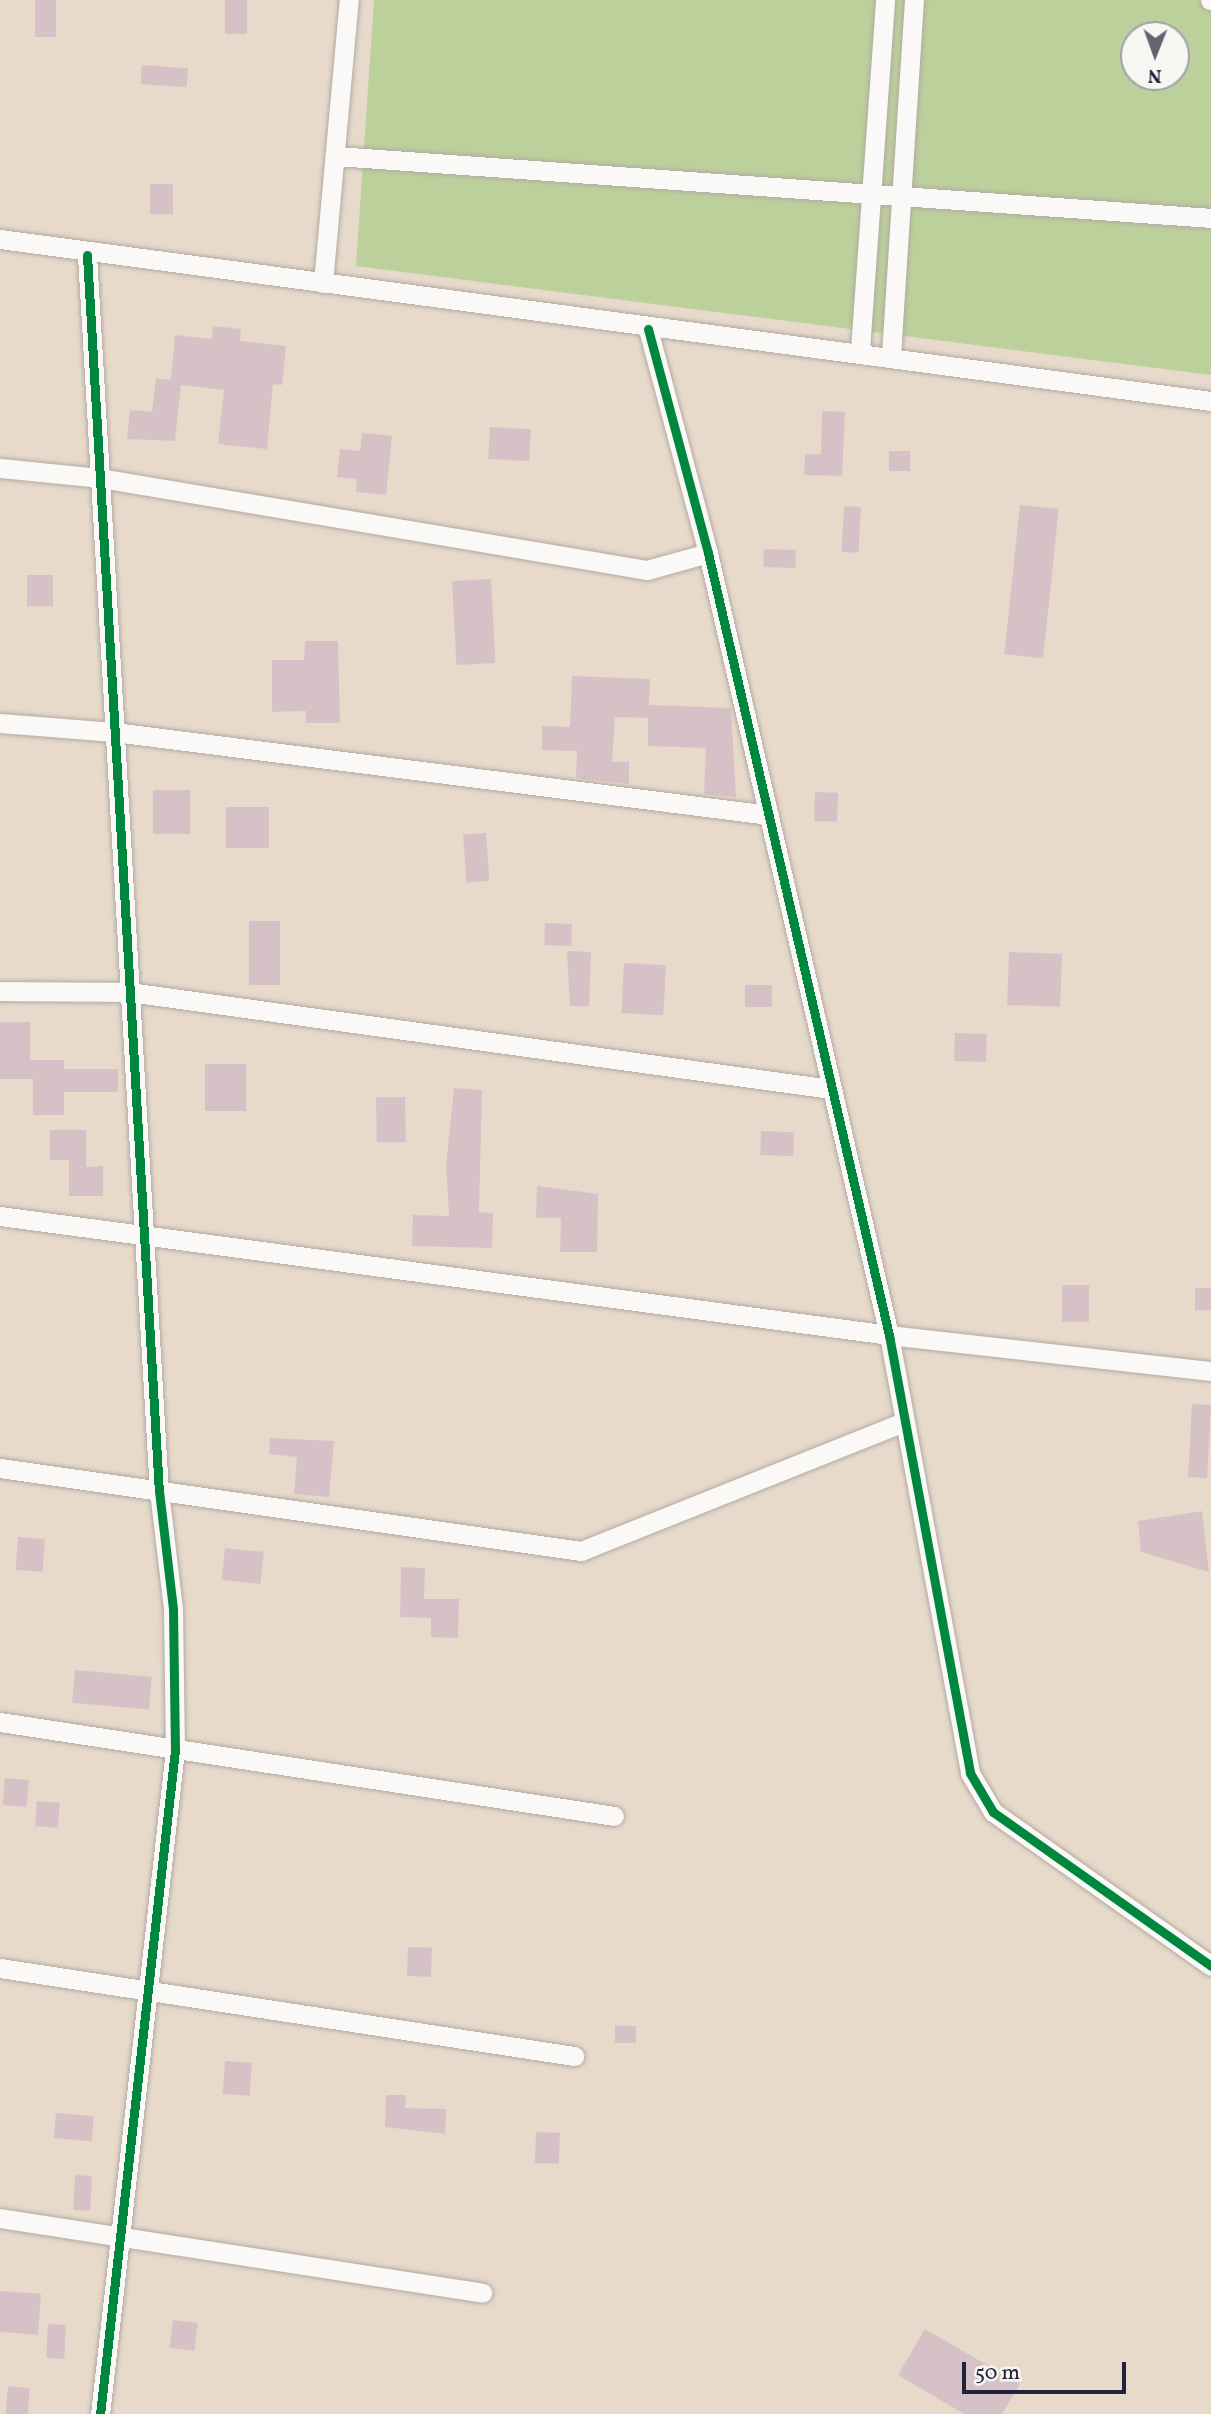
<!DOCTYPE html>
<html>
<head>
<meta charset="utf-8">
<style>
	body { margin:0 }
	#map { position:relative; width:1211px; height:2414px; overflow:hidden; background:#e7dacb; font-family:Vollkorn,serif }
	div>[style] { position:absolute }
	.green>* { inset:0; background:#bcd09c }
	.building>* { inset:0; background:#d6c2c6; transform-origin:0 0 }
	.roads { filter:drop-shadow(0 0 2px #b2aaa2) drop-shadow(0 0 2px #b2aaa2) }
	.street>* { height:19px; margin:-9.5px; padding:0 9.5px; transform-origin:9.5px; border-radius:9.5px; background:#fbf9f7 }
	.cycleway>* { height:9px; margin:-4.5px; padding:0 4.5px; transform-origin:4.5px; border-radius:4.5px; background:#00873e }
	span { translate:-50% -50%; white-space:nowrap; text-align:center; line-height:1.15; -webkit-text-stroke:5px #f6f6f2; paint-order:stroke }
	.north { position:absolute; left:1120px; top:21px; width:70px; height:70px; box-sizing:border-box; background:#f6f6f2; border:2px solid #a1a1a9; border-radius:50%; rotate:181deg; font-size:19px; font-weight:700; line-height:28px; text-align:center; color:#22223b }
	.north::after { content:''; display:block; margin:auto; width:24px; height:32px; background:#67626d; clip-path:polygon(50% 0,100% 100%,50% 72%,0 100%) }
	.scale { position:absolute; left:962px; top:2362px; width:164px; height:32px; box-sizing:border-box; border:4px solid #22223b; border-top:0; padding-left:9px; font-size:21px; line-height:24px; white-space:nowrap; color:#22223b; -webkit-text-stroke:5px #f6f6f2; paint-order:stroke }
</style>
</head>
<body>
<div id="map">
	<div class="green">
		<div style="clip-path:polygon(evenodd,374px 0,1211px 0,1211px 375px,356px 266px,374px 0,1134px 35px,1176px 35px,1176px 77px,1134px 77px,1134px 35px)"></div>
	</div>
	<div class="building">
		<div style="left:35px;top:0;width:21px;height:37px"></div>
		<div style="left:225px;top:0;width:22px;height:34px"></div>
		<div style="left:142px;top:65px;width:46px;height:19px;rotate:4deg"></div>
		<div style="left:150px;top:184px;width:23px;height:30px"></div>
		<div style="clip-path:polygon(213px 326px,241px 329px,240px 341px,286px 346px,282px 385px,273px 384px,267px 449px,218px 444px,224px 390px,181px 385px,175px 441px,127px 439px,130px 410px,152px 412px,156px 378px,171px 380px,175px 335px,212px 339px)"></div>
		<div style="clip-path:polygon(822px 411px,845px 412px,842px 476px,804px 475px,805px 454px,821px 454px)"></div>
		<div style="left:490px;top:427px;width:41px;height:32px;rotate:3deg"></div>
		<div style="clip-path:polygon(362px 433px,392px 436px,386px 495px,356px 492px,357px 479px,337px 477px,340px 449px,360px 451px)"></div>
		<div style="left:889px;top:451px;width:21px;height:20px"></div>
		<div style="left:1020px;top:505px;width:39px;height:150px;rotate:6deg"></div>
		<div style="left:844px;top:506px;width:17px;height:46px;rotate:3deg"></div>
		<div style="left:764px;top:549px;width:32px;height:18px;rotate:2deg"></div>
		<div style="left:27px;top:575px;width:26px;height:31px"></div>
		<div style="left:491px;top:579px;width:84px;height:39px;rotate:87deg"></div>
		<div style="clip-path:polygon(305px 641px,338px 641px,340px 723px,306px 723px,306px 711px,272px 712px,272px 660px,304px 660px)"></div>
		<div style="clip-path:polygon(572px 676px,650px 679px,649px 705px,731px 708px,736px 797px,704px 794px,706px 748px,648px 746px,648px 718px,615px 717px,612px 762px,629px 762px,629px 784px,576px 778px,577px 751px,542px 750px,542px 726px,570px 727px)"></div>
		<div style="left:153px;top:790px;width:37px;height:44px"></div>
		<div style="left:815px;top:792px;width:23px;height:29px;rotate:2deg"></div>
		<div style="left:226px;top:807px;width:43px;height:41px"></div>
		<div style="left:486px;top:833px;width:48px;height:23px;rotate:86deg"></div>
		<div style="left:249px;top:921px;width:31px;height:64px"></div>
		<div style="left:545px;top:923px;width:27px;height:22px;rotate:2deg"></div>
		<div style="clip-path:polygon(567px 951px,591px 952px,589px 1006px,570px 1006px)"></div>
		<div style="left:1009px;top:952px;width:53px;height:53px;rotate:2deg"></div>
		<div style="left:624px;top:963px;width:42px;height:50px;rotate:3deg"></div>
		<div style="left:745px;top:985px;width:27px;height:22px"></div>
		<div style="clip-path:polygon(0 1022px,30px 1022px,30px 1060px,64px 1060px,64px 1069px,118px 1069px,118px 1092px,64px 1092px,64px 1115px,33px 1115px,33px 1079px,0 1079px)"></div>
		<div style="left:955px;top:1033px;width:32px;height:28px;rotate:2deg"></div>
		<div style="left:205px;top:1064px;width:41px;height:47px"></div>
		<div style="clip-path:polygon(454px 1088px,482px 1090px,479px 1212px,493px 1213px,492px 1248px,412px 1246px,413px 1215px,449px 1216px,446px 1166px)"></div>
		<div style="left:405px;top:1097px;width:45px;height:29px;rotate:89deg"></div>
		<div style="clip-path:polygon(50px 1130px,86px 1130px,86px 1167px,103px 1166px,103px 1196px,69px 1196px,69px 1160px,50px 1160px)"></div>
		<div style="left:761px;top:1131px;width:33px;height:24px;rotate:2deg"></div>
		<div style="clip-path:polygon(537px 1186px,598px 1194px,597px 1252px,560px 1252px,561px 1218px,536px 1218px)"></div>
		<div style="left:1062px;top:1285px;width:27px;height:37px"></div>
		<div style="left:1195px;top:1288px;width:16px;height:22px"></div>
		<div style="left:1192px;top:1404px;width:19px;height:73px;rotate:3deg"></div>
		<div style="clip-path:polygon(270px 1438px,334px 1441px,329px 1497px,294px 1494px,297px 1457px,269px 1454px)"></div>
		<div style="clip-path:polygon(1202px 1511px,1209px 1572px,1141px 1552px,1138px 1521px)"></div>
		<div style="left:18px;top:1537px;width:27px;height:33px;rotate:4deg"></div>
		<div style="left:225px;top:1548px;width:39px;height:32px;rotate:6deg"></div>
		<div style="clip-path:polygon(401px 1567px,425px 1568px,424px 1599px,459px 1599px,458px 1638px,431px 1637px,431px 1618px,400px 1617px)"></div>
		<div style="left:75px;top:1670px;width:77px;height:33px;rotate:5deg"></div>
		<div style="left:5px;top:1778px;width:24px;height:27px;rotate:5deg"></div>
		<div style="left:37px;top:1801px;width:23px;height:25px;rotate:5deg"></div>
		<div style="left:408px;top:1947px;width:24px;height:29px;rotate:2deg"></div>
		<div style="left:615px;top:2026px;width:21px;height:17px"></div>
		<div style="left:225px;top:2061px;width:27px;height:33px;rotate:4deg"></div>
		<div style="clip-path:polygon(386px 2095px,406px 2095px,405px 2108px,446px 2109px,445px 2134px,385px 2127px)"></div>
		<div style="left:56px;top:2113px;width:38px;height:25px;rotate:5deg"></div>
		<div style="left:536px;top:2132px;width:24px;height:31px;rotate:2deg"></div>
		<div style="left:75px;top:2175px;width:17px;height:35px;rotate:3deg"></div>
		<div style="left:0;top:2291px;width:41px;height:41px;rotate:4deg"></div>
		<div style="left:173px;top:2320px;width:25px;height:28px;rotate:7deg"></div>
		<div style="left:48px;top:2324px;width:18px;height:34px;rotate:3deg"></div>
		<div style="clip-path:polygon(925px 2329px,1020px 2384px,1002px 2414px,964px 2414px,898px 2375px)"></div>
		<div style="left:8px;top:2386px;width:22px;height:28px;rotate:5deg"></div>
	</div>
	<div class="roads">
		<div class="street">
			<div style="left:1210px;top:0;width:1px"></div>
			<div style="left:336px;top:156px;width:877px;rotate:4.05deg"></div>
			<div style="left:0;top:239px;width:1222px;rotate:7.62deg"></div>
			<div style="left:87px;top:255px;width:1238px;rotate:86.67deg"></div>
			<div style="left:159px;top:1491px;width:119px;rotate:83.2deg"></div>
			<div style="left:173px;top:1609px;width:141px;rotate:89.2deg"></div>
			<div style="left:175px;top:1750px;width:668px;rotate:96.44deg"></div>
			<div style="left:323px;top:283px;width:284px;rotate:-84.8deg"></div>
			<div style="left:648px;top:329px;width:232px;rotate:75deg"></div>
			<div style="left:708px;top:553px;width:803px;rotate:76.97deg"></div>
			<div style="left:889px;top:1335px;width:445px;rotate:79.5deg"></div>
			<div style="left:970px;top:1773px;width:45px;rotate:59.5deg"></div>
			<div style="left:993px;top:1812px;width:267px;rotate:35.2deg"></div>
			<div style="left:860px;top:350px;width:351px;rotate:-85.9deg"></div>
			<div style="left:891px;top:355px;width:356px;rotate:-86.3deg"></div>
			<div style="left:0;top:468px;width:100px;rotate:5.7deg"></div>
			<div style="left:100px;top:478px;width:555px;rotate:9.55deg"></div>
			<div style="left:647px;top:570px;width:63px;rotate:-15.6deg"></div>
			<div style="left:0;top:723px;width:114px;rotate:4.5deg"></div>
			<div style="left:114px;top:732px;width:660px;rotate:7.22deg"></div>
			<div style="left:0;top:991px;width:129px;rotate:0.4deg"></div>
			<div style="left:129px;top:992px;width:709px;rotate:7.87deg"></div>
			<div style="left:0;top:1216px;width:897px;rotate:7.62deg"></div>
			<div style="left:889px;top:1335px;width:324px;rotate:6.4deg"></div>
			<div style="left:0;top:1468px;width:587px;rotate:8.13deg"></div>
			<div style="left:581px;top:1551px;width:347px;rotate:-21.8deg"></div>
			<div style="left:0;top:1722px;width:621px;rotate:8.7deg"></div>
			<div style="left:0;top:1968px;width:581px;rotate:8.72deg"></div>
			<div style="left:0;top:2218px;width:488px;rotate:8.8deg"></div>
		</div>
	</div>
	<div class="cycleway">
		<div style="left:87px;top:255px;width:1238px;rotate:86.67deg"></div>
		<div style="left:159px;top:1491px;width:119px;rotate:83.2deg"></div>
		<div style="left:173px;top:1609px;width:141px;rotate:89.2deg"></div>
		<div style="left:175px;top:1750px;width:668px;rotate:96.44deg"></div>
		<div style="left:648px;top:329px;width:232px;rotate:75deg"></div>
		<div style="left:708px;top:553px;width:803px;rotate:76.97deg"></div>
		<div style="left:889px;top:1335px;width:445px;rotate:79.5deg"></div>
		<div style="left:970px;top:1773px;width:45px;rotate:59.5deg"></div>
		<div style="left:993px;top:1812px;width:267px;rotate:35.2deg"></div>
	</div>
	<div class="north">N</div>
	<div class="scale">50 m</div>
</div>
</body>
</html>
